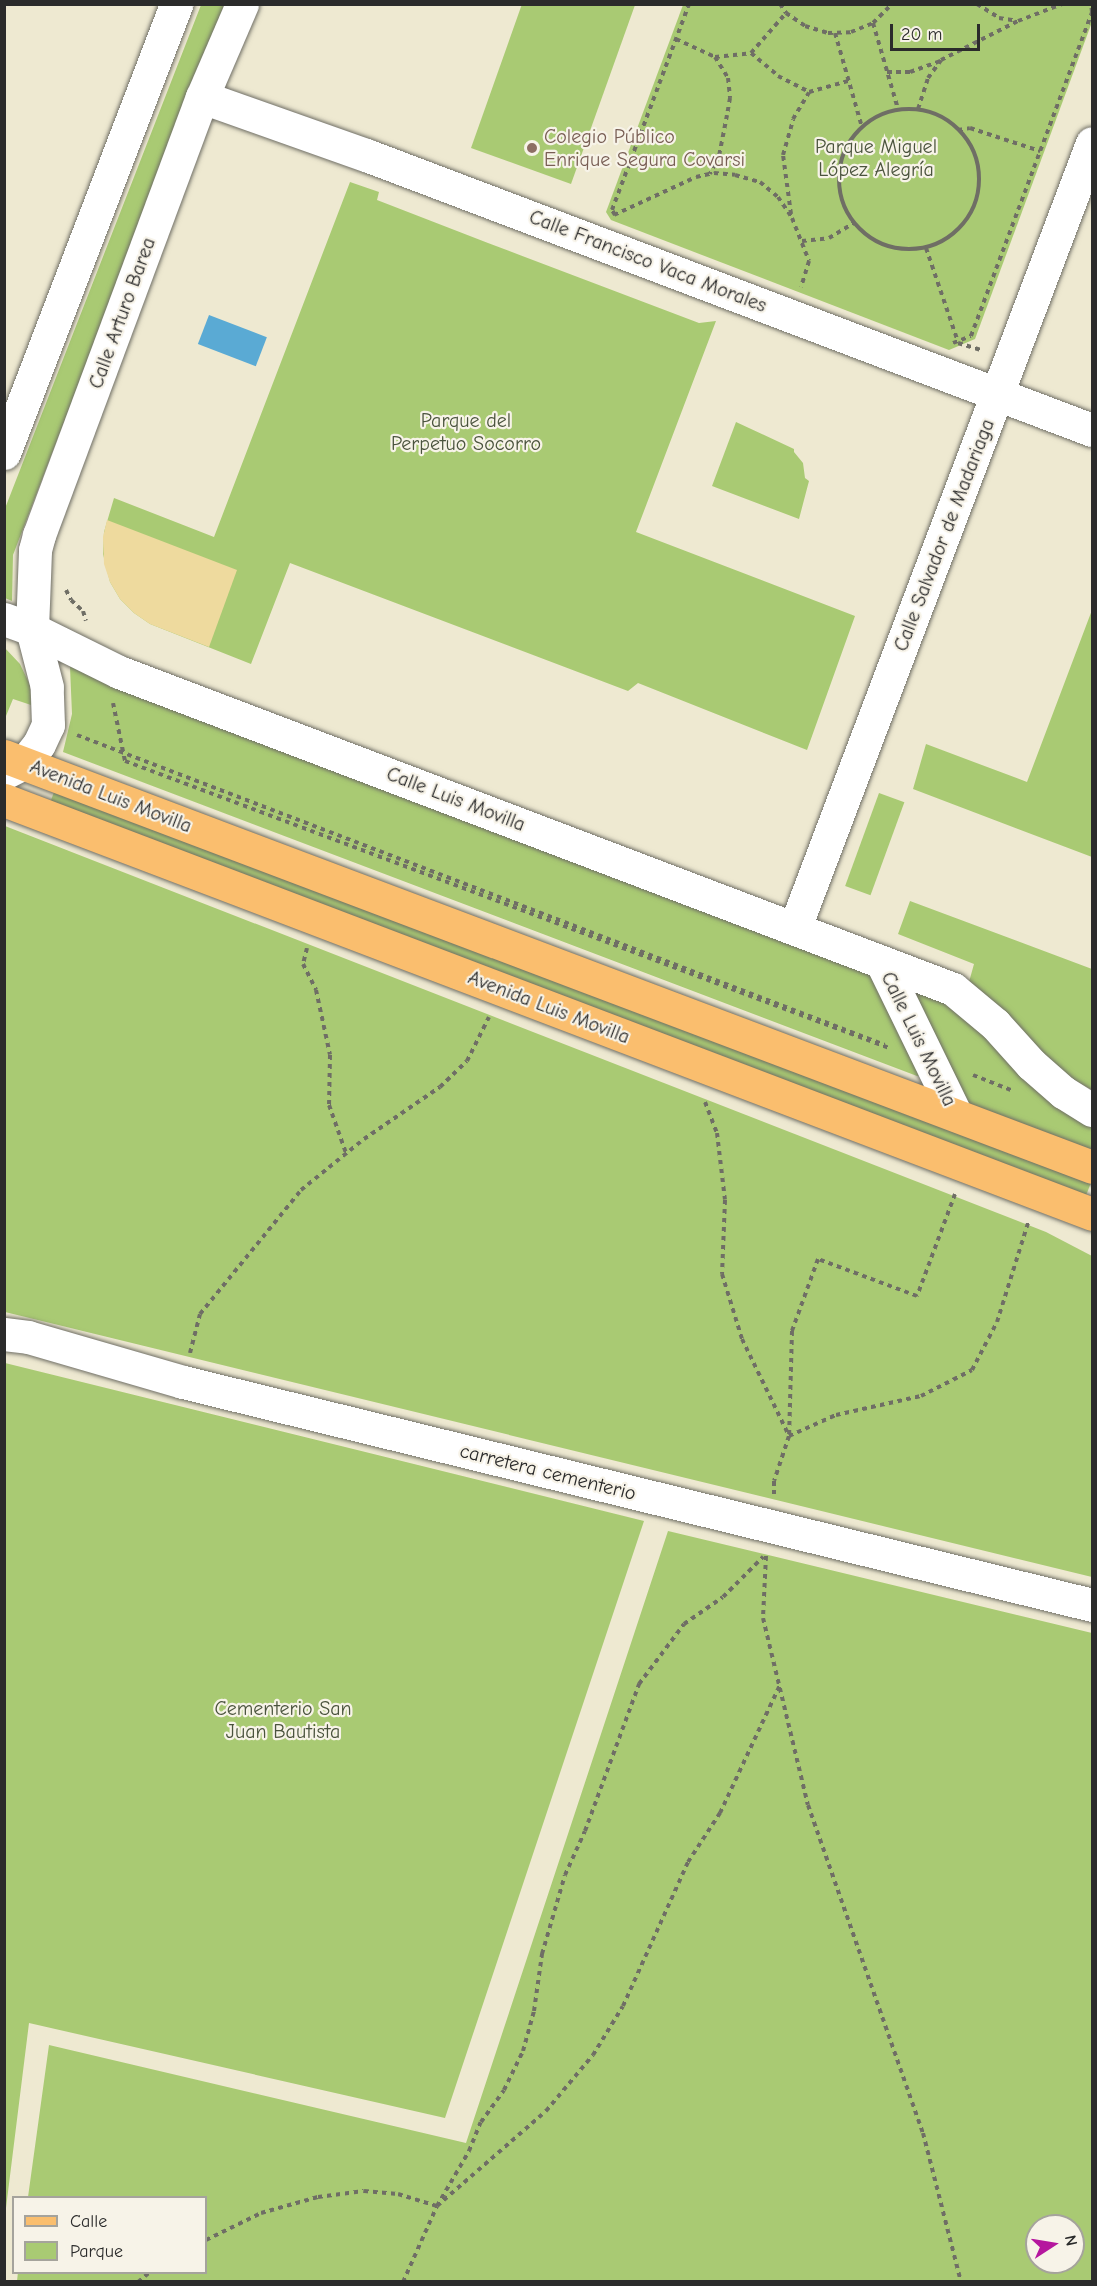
<!DOCTYPE html>
<html>
<head>
<meta charset="utf-8">
<style>
	body { margin:0 }
	#map { position:relative; width:1097px; height:2286px; overflow:hidden; background:#eee9d1; font-family:"Comic Neue",sans-serif }
	div>[style] { position:absolute }
	.green>* { inset:0; background:#a9ca73; transform-origin:0 0 }
	.sand>* { inset:0; background:#eeda9e }
	.water>* { inset:0; background:#5aaad4; transform-origin:0 0 }
	.path>* { height:4px; margin-top:-2px; transform-origin:0; background:repeating-linear-gradient(90deg,#6f6e65 0 4.5px,transparent 0 9px) }
	.path>.ring { margin:-2px; padding:0; box-sizing:content-box; background:none; border:4px solid #6f6e65; border-radius:50% }
	.roads { filter:drop-shadow(0 0 2px #6f6e65) drop-shadow(0 0 2px #6f6e65) }
	.street>* { height:33px; margin:-16.5px; padding:0 16.5px; transform-origin:16.5px; border-radius:16.5px; background:#fff }
	.primary>* { height:33px; margin:-16.5px; padding:0 16.5px; transform-origin:16.5px; border-radius:16.5px; background:#fabe6e }
	.dots>* { width:16px; height:16px; translate:-50% -50%; box-sizing:border-box; border:3px solid #f7f3e8; border-radius:50% }
	span { translate:-50% -50%; white-space:nowrap; text-align:center; line-height:1.15; -webkit-text-stroke:4.5px #f7f3e8; paint-order:stroke }
	.education-label { font-size:20px; color:#785e54 }
	.left { translate:0 -50%; text-align:left }
	.park-label { font-size:20px; color:#4a533d }
	.street-label { font-size:20px; color:#2b2b2b }
	.frame { position:absolute; inset:0; border:6px solid #2b2b2b; pointer-events:none }
	.legend { position:absolute; left:12px; top:2196px; width:195px; height:78px; box-sizing:border-box; background:#f7f3e8; border:2px solid #a5a39c; margin:0; padding:8px 10px; list-style:none; font-size:18px; color:#2b2b2b }
	.legend li { display:flex; align-items:center; gap:12px; height:30px }
	.legend b { width:30px; border:2px solid #a5a39c }
	.north { position:absolute; left:1025px; top:2214px; width:60px; height:60px; box-sizing:border-box; background:#f7f3e8; border:2px solid #a5a39c; border-radius:50%; rotate:78deg; font-size:16px; font-weight:700; line-height:24px; text-align:center; color:#2b2b2b }
	.north::after { content:''; display:block; margin:auto; width:21px; height:27px; background:#b5179e; clip-path:polygon(50% 0,100% 100%,50% 72%,0 100%) }
	.scale { position:absolute; left:890px; top:24px; width:90px; height:27px; box-sizing:border-box; border:3px solid #2b2b2b; border-top:0; padding-left:8px; font-size:18px; line-height:21px; white-space:nowrap; color:#2b2b2b; -webkit-text-stroke:4px #f7f3e8; paint-order:stroke }
</style>
</head>
<body>
<div id="map">
	<div class="green">
		<div style="clip-path:polygon(522px 4px,635px 5px,571px 184px,471px 148px)"></div>
		<div style="clip-path:polygon(201px 5px,224px 5px,13px 555px,12px 601px,5px 598px,4px 511px)"></div>
		<div style="clip-path:polygon(683px 5px,1092px 5px,1092px 22px,975px 339px,949px 350px,611px 220px,606px 212px)"></div>
		<div style="clip-path:polygon(350px 182px,379px 192px,377px 200px,488px 243px,699px 323px,716px 321px,636px 532px,855px 616px,807px 750px,638px 683px,628px 691px,290px 563px,251px 664px,150px 624px,134px 613px,120px 599px,110px 582px,103px 554px,104px 532px,114px 498px,214px 537px)"></div>
		<div style="clip-path:polygon(736px 422px,794px 449px,794px 452px,803px 463px,805px 478px,809px 481px,799px 519px,712px 486px)"></div>
		<div style="clip-path:polygon(1092px 610px,1092px 857px,913px 789px,926px 744px,1027px 782px)"></div>
		<div style="clip-path:polygon(4px 647px,20px 664px,30px 685px,31px 705px,13px 699px,6px 716px)"></div>
		<div style="clip-path:polygon(78px 665px,872px 971px,924px 1075px,917px 1076px,63px 752px,72px 714px,70px 667px)"></div>
		<div style="left:56px;top:787px;width:1108px;height:24px;rotate:21deg"></div>
		<div style="left:879px;top:793px;width:27px;height:99px;rotate:20deg"></div>
		<div style="clip-path:polygon(5px 826px,1046px 1232px,1092px 1256px,1092px 1577px,5px 1312px)"></div>
		<div style="clip-path:polygon(910px 901px,1092px 969px,1092px 1090px,1060px 1072px,969px 982px,974px 964px,898px 934px)"></div>
		<div style="clip-path:polygon(915px 987px,947px 998px,1092px 1121px,1092px 1150px,962px 1102px,912px 994px)"></div>
		<div style="clip-path:polygon(5px 1363px,644px 1521px,445px 2118px,29px 2023px,5px 2216px)"></div>
		<div style="clip-path:polygon(evenodd,668px 1531px,1092px 1633px,1092px 2281px,17px 2281px,18px 2272px,206px 2272px,206px 2198px,28px 2197px,49px 2045px,466px 2143px,668px 1531px,1037px 2226px,1073px 2226px,1073px 2262px,1037px 2262px,1037px 2226px)"></div>
	</div>
	<div class="sand">
		<div style="clip-path:polygon(107px 520px,237px 570px,209px 647px,150px 624px,134px 613px,120px 599px,110px 582px,104px 564px,103px 537px)"></div>
	</div>
	<div class="water">
		<div style="left:209px;top:315px;width:62px;height:31px;rotate:21deg"></div>
	</div>
	<div class="path">
		<div style="left:780px;top:4px;width:11px;rotate:56deg"></div>
		<div style="left:786px;top:13px;width:23px;rotate:34deg"></div>
		<div style="left:805px;top:26px;width:24px;rotate:17deg"></div>
		<div style="left:828px;top:33px;width:23px;rotate:-2deg"></div>
		<div style="left:851px;top:32px;width:24px;rotate:-22deg"></div>
		<div style="left:873px;top:23px;width:27px;rotate:-45deg"></div>
		<div style="left:977px;top:4px;width:26px;rotate:32deg"></div>
		<div style="left:999px;top:18px;width:18px;rotate:9deg"></div>
		<div style="left:873px;top:23px;width:90px;rotate:73.8deg"></div>
		<div style="left:835px;top:33px;width:98px;rotate:74deg"></div>
		<div style="left:676px;top:39px;width:43px;rotate:24.8deg"></div>
		<div style="left:715px;top:57px;width:25px;rotate:58deg"></div>
		<div style="left:728px;top:78px;width:20px;rotate:84deg"></div>
		<div style="left:730px;top:98px;width:17px;rotate:100deg"></div>
		<div style="left:727px;top:115px;width:42px;rotate:101deg"></div>
		<div style="left:719px;top:156px;width:20px;rotate:117deg"></div>
		<div style="left:751px;top:53px;width:35px;rotate:40deg"></div>
		<div style="left:778px;top:76px;width:35px;rotate:27deg"></div>
		<div style="left:809px;top:92px;width:41px;rotate:-15.8deg"></div>
		<div style="left:715px;top:57px;width:36px;rotate:-6deg"></div>
		<div style="left:751px;top:53px;width:53px;rotate:-48.8deg"></div>
		<div style="left:887px;top:72px;width:23px"></div>
		<div style="left:910px;top:72px;width:32px;rotate:-20deg"></div>
		<div class="ring" style="left:839px;top:109px;width:136px;height:136px"></div>
		<div style="left:918px;top:109px;width:33px;rotate:-72deg"></div>
		<div style="left:928px;top:78px;width:22px;rotate:-54deg"></div>
		<div style="left:941px;top:60px;width:86px;rotate:-26.9deg"></div>
		<div style="left:1018px;top:21px;width:47px;rotate:-21.1deg"></div>
		<div style="left:958px;top:130px;width:12px;rotate:-9deg"></div>
		<div style="left:970px;top:128px;width:74px;rotate:18.2deg"></div>
		<div style="left:791px;top:214px;width:60px;rotate:-97.7deg"></div>
		<div style="left:783px;top:155px;width:37px;rotate:-74deg"></div>
		<div style="left:793px;top:119px;width:31px;rotate:-59deg"></div>
		<div style="left:614px;top:215px;width:90px;rotate:-24.9deg"></div>
		<div style="left:696px;top:177px;width:18px;rotate:-13deg"></div>
		<div style="left:714px;top:173px;width:21px;rotate:5deg"></div>
		<div style="left:735px;top:175px;width:26px;rotate:16deg"></div>
		<div style="left:760px;top:182px;width:23px;rotate:40deg"></div>
		<div style="left:778px;top:197px;width:25px;rotate:56deg"></div>
		<div style="left:792px;top:218px;width:46px;rotate:68.4deg"></div>
		<div style="left:809px;top:261px;width:27px;rotate:107deg"></div>
		<div style="left:615px;top:215px;width:6px;rotate:-121deg"></div>
		<div style="left:612px;top:210px;width:220px;rotate:-69.5deg"></div>
		<div style="left:802px;top:241px;width:27px;rotate:-6deg"></div>
		<div style="left:829px;top:238px;width:29px;rotate:-31deg"></div>
		<div style="left:926px;top:248px;width:99px;rotate:71.2deg"></div>
		<div style="left:953px;top:343px;width:19px;rotate:-21deg"></div>
		<div style="left:971px;top:336px;width:346px;rotate:-69.5deg"></div>
		<div style="left:1092px;top:12px;width:8px;rotate:-97deg"></div>
		<div style="left:958px;top:343px;width:24px;rotate:17deg"></div>
		<div style="left:66px;top:590px;width:11px;rotate:63deg"></div>
		<div style="left:71px;top:600px;width:16px;rotate:43deg"></div>
		<div style="left:83px;top:611px;width:10px;rotate:73deg"></div>
		<div style="left:113px;top:703px;width:59px;rotate:78.3deg"></div>
		<div style="left:125px;top:761px;width:816px;rotate:20.59deg"></div>
		<div style="left:77px;top:735px;width:865px;rotate:20.99deg"></div>
		<div style="left:307px;top:948px;width:16px;rotate:104deg"></div>
		<div style="left:303px;top:964px;width:29px;rotate:63deg"></div>
		<div style="left:316px;top:990px;width:66px;rotate:77.8deg"></div>
		<div style="left:330px;top:1055px;width:50px;rotate:91.1deg"></div>
		<div style="left:329px;top:1105px;width:51px;rotate:70.5deg"></div>
		<div style="left:973px;top:1075px;width:41px;rotate:21.5deg"></div>
		<div style="left:705px;top:1102px;width:33px;rotate:69deg"></div>
		<div style="left:717px;top:1133px;width:67px;rotate:83.2deg"></div>
		<div style="left:725px;top:1200px;width:74px;rotate:92.3deg"></div>
		<div style="left:722px;top:1274px;width:68px;rotate:72.9deg"></div>
		<div style="left:742px;top:1339px;width:108px;rotate:64.1deg"></div>
		<div style="left:789px;top:1436px;width:47px;rotate:108.4deg"></div>
		<div style="left:774px;top:1481px;width:14px;rotate:90deg"></div>
		<div style="left:955px;top:1194px;width:109px;rotate:110.4deg"></div>
		<div style="left:917px;top:1296px;width:106px;rotate:-159.5deg"></div>
		<div style="left:818px;top:1259px;width:77px;rotate:109.9deg"></div>
		<div style="left:792px;top:1331px;width:105px;rotate:91.6deg"></div>
		<div style="left:789px;top:1436px;width:51px;rotate:-24.1deg"></div>
		<div style="left:836px;top:1415px;width:87px;rotate:-12.6deg"></div>
		<div style="left:921px;top:1396px;width:57px;rotate:-27deg"></div>
		<div style="left:972px;top:1370px;width:54px;rotate:-62.5deg"></div>
		<div style="left:997px;top:1322px;width:104px;rotate:-72.6deg"></div>
		<div style="left:190px;top:1353px;width:40px;rotate:-75.6deg"></div>
		<div style="left:200px;top:1314px;width:160px;rotate:-50.8deg"></div>
		<div style="left:301px;top:1190px;width:81px;rotate:-39deg"></div>
		<div style="left:364px;top:1139px;width:92px;rotate:-34.4deg"></div>
		<div style="left:440px;top:1087px;width:37px;rotate:-44deg"></div>
		<div style="left:467px;top:1061px;width:49px;rotate:-63.4deg"></div>
		<div style="left:766px;top:1556px;width:62px;rotate:92.8deg"></div>
		<div style="left:763px;top:1618px;width:192px;rotate:76.5deg"></div>
		<div style="left:808px;top:1805px;width:348px;rotate:70.7deg"></div>
		<div style="left:923px;top:2133px;width:154px;rotate:75.7deg"></div>
		<div style="left:206px;top:2240px;width:61px;rotate:-26.1deg"></div>
		<div style="left:261px;top:2213px;width:59px;rotate:-15.7deg"></div>
		<div style="left:318px;top:2197px;width:46px;rotate:-7.4deg"></div>
		<div style="left:364px;top:2191px;width:34px;rotate:5deg"></div>
		<div style="left:398px;top:2194px;width:41px;rotate:17.1deg"></div>
		<div style="left:437px;top:2206px;width:64px;rotate:-59.8deg"></div>
		<div style="left:469px;top:2151px;width:31px;rotate:-68deg"></div>
		<div style="left:481px;top:2122px;width:39px;rotate:-54deg"></div>
		<div style="left:504px;top:2090px;width:43px;rotate:-64deg"></div>
		<div style="left:523px;top:2051px;width:41px;rotate:-74.6deg"></div>
		<div style="left:534px;top:2011px;width:58px;rotate:-82deg"></div>
		<div style="left:542px;top:1954px;width:82px;rotate:-73.8deg"></div>
		<div style="left:565px;top:1875px;width:48px;rotate:-65.6deg"></div>
		<div style="left:585px;top:1831px;width:157px;rotate:-69.8deg"></div>
		<div style="left:639px;top:1684px;width:75px;rotate:-53.1deg"></div>
		<div style="left:684px;top:1624px;width:47px;rotate:-34.7deg"></div>
		<div style="left:723px;top:1597px;width:57px;rotate:-45deg"></div>
		<div style="left:138px;top:2282px;width:16px;rotate:-40deg"></div>
		<div style="left:403px;top:2282px;width:83px;rotate:-65.9deg"></div>
		<div style="left:437px;top:2206px;width:145px;rotate:-41.1deg"></div>
		<div style="left:546px;top:2111px;width:73px;rotate:-50deg"></div>
		<div style="left:593px;top:2055px;width:57px;rotate:-58.5deg"></div>
		<div style="left:623px;top:2006px;width:158px;rotate:-65.7deg"></div>
		<div style="left:688px;top:1862px;width:59px;rotate:-56.9deg"></div>
		<div style="left:720px;top:1813px;width:141px;rotate:-64.9deg"></div>
	</div>
	<div class="roads">
		<div class="street">
			<div style="left:202px;top:97px;width:174px;rotate:19.5deg"></div>
			<div style="left:366px;top:155px;width:776px;rotate:20.75deg"></div>
			<div style="left:4px;top:453px;width:481px;rotate:-69deg"></div>
			<div style="left:4px;top:619px;width:30px;rotate:20deg"></div>
			<div style="left:32px;top:629px;width:97px;rotate:26.3deg"></div>
			<div style="left:119px;top:672px;width:892px;rotate:20.81deg"></div>
			<div style="left:953px;top:989px;width:55px;rotate:39.8deg"></div>
			<div style="left:995px;top:1024px;width:54px;rotate:48deg"></div>
			<div style="left:1031px;top:1064px;width:43px;rotate:41.2deg"></div>
			<div style="left:1063px;top:1092px;width:34px;rotate:32deg"></div>
			<div style="left:4px;top:773px;width:22px;rotate:-27deg"></div>
			<div style="left:24px;top:763px;width:24px;rotate:-52deg"></div>
			<div style="left:39px;top:744px;width:21px;rotate:-65deg"></div>
			<div style="left:48px;top:725px;width:38px;rotate:-92deg"></div>
			<div style="left:47px;top:687px;width:60px;rotate:-104.5deg"></div>
			<div style="left:32px;top:629px;width:79px;rotate:-87.8deg"></div>
			<div style="left:35px;top:550px;width:16px;rotate:-75deg"></div>
			<div style="left:39px;top:535px;width:467px;rotate:-69.6deg"></div>
			<div style="left:202px;top:97px;width:101px;rotate:-66.7deg"></div>
			<div style="left:795px;top:927px;width:838px;rotate:-69.25deg"></div>
			<div style="left:882px;top:963px;width:169px;rotate:64deg"></div>
			<div style="left:4px;top:1334px;width:24px;rotate:7deg"></div>
			<div style="left:28px;top:1337px;width:161px;rotate:16.2deg"></div>
			<div style="left:183px;top:1382px;width:936px;rotate:13.78deg"></div>
		</div>
		<div class="primary">
			<div style="left:4px;top:756px;width:1163px;rotate:20.69deg"></div>
			<div style="left:4px;top:800px;width:1164px;rotate:20.83deg"></div>
		</div>
	</div>
	<div class="dots">
		<div style="left:532px;top:148px;background:#8d6e63"></div>
	</div>
	<div class="education-label">
		<span class="left" style="left:544px;top:148px">Colegio Público<br>Enrique Segura Covarsi</span>
	</div>
	<div class="park-label">
		<span style="left:876px;top:158px">Parque Miguel<br>López Alegría</span>
		<span style="left:466px;top:432px">Parque del<br>Perpetuo Socorro</span>
		<span style="left:283px;top:1720px">Cementerio San<br>Juan Bautista</span>
	</div>
	<div class="street-label">
		<span style="left:648px;top:261px;rotate:21deg">Calle Francisco Vaca Morales</span>
		<span style="left:122px;top:313px;rotate:-70deg">Calle Arturo Barea</span>
		<span style="left:944px;top:535px;rotate:-69deg">Calle Salvador de Madariaga</span>
		<span style="left:111px;top:796px;rotate:21deg">Avenida Luis Movilla</span>
		<span style="left:456px;top:799px;rotate:21deg">Calle Luis Movilla</span>
		<span style="left:549px;top:1007px;rotate:21deg">Avenida Luis Movilla</span>
		<span style="left:919px;top:1039px;rotate:64deg">Calle Luis Movilla</span>
		<span style="left:548px;top:1472px;rotate:14deg">carretera cementerio</span>
	</div>
	<div class="frame"></div>
	<ul class="legend">
	<li><b style="height:8px;background:#fabe6e"></b>Calle</li>
	<li><b style="height:16px;background:#a9ca73"></b>Parque</li>
	</ul>
	<div class="north">N</div>
	<div class="scale">20 m</div>
</div>
</body>
</html>
